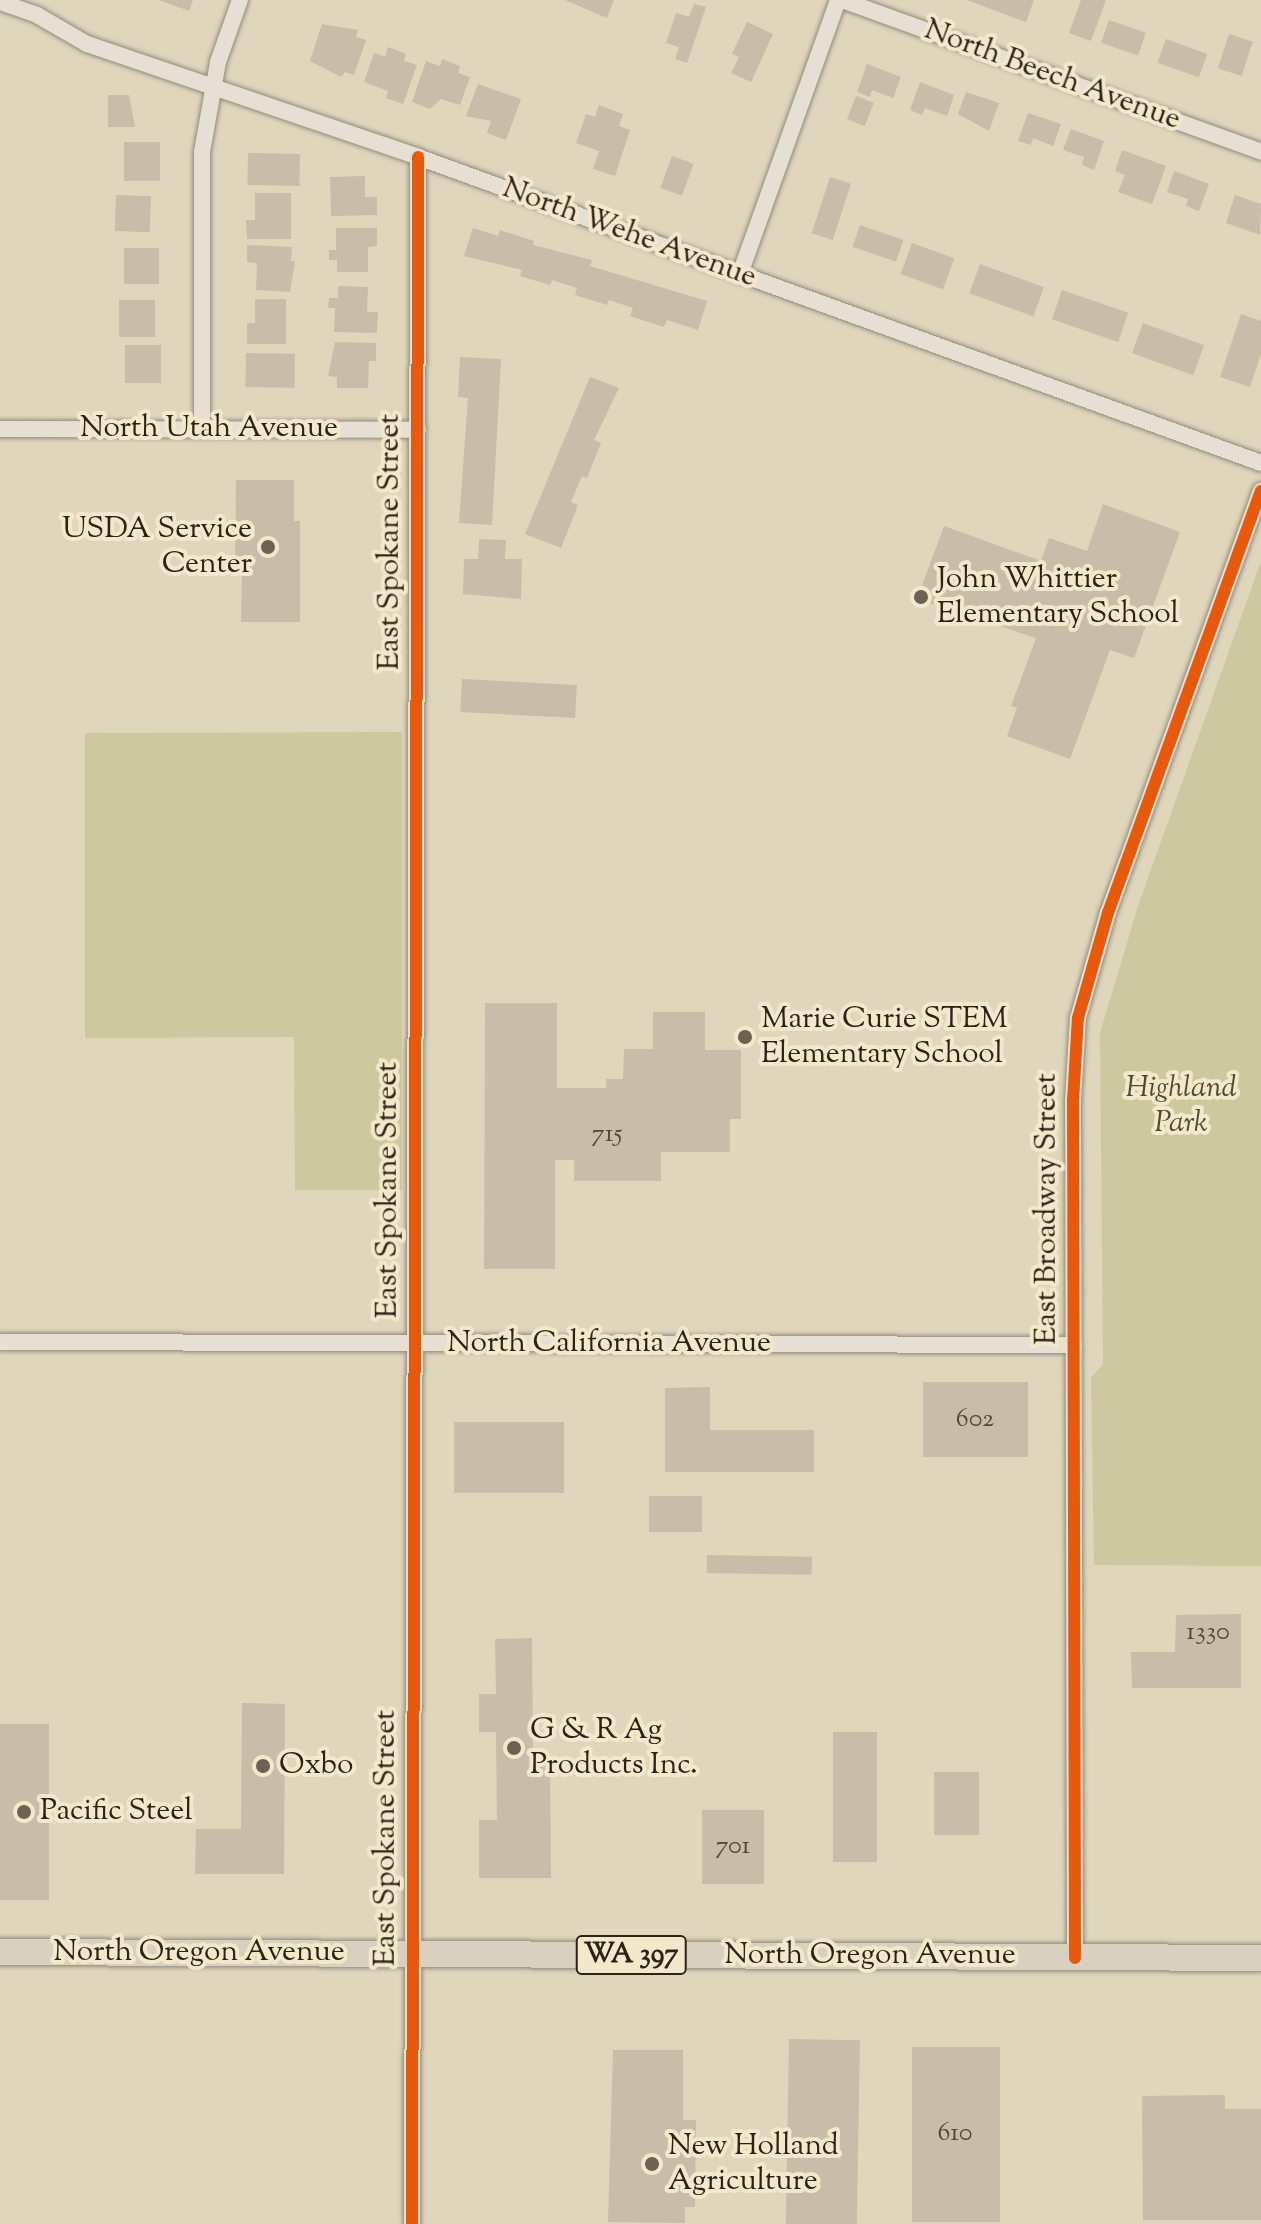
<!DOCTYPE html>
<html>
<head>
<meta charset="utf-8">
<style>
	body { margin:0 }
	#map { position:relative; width:1261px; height:2224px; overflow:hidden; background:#dfd6bc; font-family:"Sorts Mill Goudy",serif }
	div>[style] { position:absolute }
	.green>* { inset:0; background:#ccc99f }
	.building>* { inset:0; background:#c9bca8; transform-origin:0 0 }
	.roads { filter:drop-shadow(0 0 2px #918b7c) drop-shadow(0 0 2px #918b7c) }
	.minor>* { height:16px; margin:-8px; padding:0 8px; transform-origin:8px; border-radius:8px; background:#e5e0d3 }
	.primary>* { height:26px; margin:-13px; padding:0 13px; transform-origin:13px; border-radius:13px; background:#d9d1bf }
	.cycleway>* { height:12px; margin:-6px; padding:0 6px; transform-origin:6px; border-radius:6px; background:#e8590c }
	.dots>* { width:22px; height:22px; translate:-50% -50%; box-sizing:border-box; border:4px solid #f3e8ca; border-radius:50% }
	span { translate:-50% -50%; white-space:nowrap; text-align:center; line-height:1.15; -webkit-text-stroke:8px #f3e8ca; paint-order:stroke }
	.number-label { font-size:26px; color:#53493b }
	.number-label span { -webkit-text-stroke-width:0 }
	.shield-label span { padding:2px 6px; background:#f3e8ca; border:2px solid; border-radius:6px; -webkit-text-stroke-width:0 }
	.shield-label { font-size:28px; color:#2c2317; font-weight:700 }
	.street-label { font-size:30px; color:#2c2317 }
	.poi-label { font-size:30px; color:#2c2317 }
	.right { translate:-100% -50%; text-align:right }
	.left { translate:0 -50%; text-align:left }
	.park-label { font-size:30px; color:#504a33; font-style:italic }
</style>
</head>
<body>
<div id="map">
	<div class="green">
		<div style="clip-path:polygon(1261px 561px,1261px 1566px,1094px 1565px,1091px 1378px,1103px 1364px,1100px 1033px,1138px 906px)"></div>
		<div style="clip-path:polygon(402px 732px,402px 1190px,295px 1190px,294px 1037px,85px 1038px,85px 733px)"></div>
	</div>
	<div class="building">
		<div style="clip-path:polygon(159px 0,193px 0,189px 11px)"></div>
		<div style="clip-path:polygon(565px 0,614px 0,607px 18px)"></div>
		<div style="clip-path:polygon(967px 0,1034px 0,1026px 22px)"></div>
		<div style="clip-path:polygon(1081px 0,1106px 0,1091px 41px,1069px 33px)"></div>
		<div style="clip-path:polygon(694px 4px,706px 7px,687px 63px,675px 59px,679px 47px,666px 43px,676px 13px,689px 17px)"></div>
		<div style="left:1109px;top:20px;width:39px;height:24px;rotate:19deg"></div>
		<div style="clip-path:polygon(747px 22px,773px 34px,751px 82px,731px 73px,739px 57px,732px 54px)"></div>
		<div style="clip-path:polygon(322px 24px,358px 30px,356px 37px,366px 40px,354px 75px,345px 72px,341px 77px,310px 61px)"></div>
		<div style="left:1229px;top:34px;width:25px;height:36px;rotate:18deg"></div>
		<div style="left:1166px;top:39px;width:44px;height:25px;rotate:20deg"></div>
		<div style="clip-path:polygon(388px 47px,406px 54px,404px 61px,417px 65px,403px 104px,386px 98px,388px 91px,364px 82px,374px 53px,385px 57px)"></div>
		<div style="clip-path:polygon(442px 59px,460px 66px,458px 73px,470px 77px,460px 105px,441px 99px,430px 109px,412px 102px,426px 61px,440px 66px)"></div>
		<div style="clip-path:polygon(867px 64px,901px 77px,893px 98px,872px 90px,870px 97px,857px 92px)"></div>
		<div style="clip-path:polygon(920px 82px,954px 95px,947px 116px,925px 108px,922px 115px,910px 110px)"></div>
		<div style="clip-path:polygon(478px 84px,521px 99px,506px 140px,487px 133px,491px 121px,466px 116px)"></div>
		<div style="clip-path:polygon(966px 92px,999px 103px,989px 131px,958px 114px)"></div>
		<div style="clip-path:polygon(108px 95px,129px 95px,135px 127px,108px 127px)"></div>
		<div style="left:856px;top:96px;width:19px;height:25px;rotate:21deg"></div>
		<div style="clip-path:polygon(599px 105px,623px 114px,619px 126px,630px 130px,615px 176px,593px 169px,599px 151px,576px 143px,586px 114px,595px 117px)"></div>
		<div style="clip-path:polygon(1028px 113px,1061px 124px,1053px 146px,1033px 138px,1031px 145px,1018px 141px)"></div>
		<div style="clip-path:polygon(1071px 129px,1104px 141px,1094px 170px,1082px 165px,1084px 157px,1063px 150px)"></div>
		<div style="left:160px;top:142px;width:39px;height:36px;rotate:90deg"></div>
		<div style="clip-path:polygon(1122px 150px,1166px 166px,1152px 204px,1118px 192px,1125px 175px,1115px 171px)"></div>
		<div style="left:248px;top:153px;width:52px;height:32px;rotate:1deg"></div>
		<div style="left:672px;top:156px;width:23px;height:34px;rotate:20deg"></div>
		<div style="clip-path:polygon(1174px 171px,1209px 184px,1199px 211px,1186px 206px,1188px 199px,1167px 192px)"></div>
		<div style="clip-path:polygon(365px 176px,365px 197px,377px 197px,377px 215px,331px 216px,330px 177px)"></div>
		<div style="left:830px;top:177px;width:22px;height:59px;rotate:18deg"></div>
		<div style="clip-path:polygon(255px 193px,291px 193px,291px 239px,247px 239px,246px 220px,255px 220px)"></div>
		<div style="left:116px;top:195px;width:35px;height:36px;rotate:2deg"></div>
		<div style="clip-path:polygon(1235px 195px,1261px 204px,1260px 235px,1226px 223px)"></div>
		<div style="left:860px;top:225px;width:46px;height:23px;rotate:19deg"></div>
		<div style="clip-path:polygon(336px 228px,377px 228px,377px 246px,368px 247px,368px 272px,337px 272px,337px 260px,329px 260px,329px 250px,336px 250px)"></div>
		<div style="clip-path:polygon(473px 228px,498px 236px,500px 230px,534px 241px,533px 245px,592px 260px,590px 266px,707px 301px,698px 330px,667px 320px,664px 327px,630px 316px,633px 308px,609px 300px,607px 305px,575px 295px,577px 288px,552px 280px,550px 285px,520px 276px,522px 270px,464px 256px)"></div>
		<div style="left:912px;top:243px;width:45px;height:33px;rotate:20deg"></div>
		<div style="clip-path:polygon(247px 245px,292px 247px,291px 261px,295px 261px,290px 292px,256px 290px,257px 263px,247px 262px)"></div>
		<div style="left:159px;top:248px;width:36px;height:35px;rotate:90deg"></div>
		<div style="left:980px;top:264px;width:68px;height:31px;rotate:20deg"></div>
		<div style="clip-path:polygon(338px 286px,368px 287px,367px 312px,378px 312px,377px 333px,334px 332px,335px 308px,328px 308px,329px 298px,338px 298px)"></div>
		<div style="left:1062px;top:290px;width:70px;height:31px;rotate:19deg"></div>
		<div style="clip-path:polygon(255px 299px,286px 299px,286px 344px,247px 344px,247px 323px,255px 323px)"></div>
		<div style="left:119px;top:300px;width:36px;height:37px"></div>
		<div style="clip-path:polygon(1241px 314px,1261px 321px,1261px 354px,1250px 387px,1220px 377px)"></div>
		<div style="left:1143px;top:323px;width:65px;height:32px;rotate:20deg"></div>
		<div style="clip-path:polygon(335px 342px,376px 343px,376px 361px,369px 361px,368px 388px,337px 388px,337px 377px,328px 376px)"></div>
		<div style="left:125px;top:345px;width:36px;height:38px"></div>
		<div style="left:246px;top:353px;width:49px;height:34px;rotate:1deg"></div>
		<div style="clip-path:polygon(460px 357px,501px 359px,492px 525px,459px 523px,468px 398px,458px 397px)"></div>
		<div style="clip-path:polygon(590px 377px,619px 388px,594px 440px,601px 443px,587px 478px,582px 476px,571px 502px,578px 505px,561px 548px,525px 534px)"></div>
		<div style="clip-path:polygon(236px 480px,294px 480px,294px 521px,300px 521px,300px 622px,241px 622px,242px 574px,235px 574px)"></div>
		<div style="clip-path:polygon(1103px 504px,1180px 532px,1134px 658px,1110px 650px,1070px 759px,1007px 736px,1017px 708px,1011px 706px,1036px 638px,917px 599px,944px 526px,1041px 561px,1049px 538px,1087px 551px)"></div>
		<div style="clip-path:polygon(479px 539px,506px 540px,505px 559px,522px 559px,521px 599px,463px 594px,464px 559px,478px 559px)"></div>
		<div style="left:462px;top:679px;width:115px;height:33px;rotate:3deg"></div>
		<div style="clip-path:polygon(485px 1003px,557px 1003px,557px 1088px,606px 1088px,606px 1079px,623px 1079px,624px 1049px,653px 1049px,653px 1012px,705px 1012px,705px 1050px,741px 1050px,741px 1119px,730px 1119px,730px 1152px,661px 1152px,661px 1181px,574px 1181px,574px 1160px,555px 1160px,555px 1269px,484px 1269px)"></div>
		<div style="left:923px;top:1382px;width:105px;height:75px"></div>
		<div style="clip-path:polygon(710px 1387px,710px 1430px,814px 1430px,814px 1472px,665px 1472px,665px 1388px)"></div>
		<div style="left:454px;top:1422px;width:110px;height:71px"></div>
		<div style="left:649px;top:1496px;width:53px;height:36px"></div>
		<div style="left:707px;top:1555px;width:105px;height:18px;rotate:1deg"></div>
		<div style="clip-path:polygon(1241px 1614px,1241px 1688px,1132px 1688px,1131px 1652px,1175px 1652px,1176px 1615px)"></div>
		<div style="clip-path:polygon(532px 1638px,533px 1764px,550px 1763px,551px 1878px,479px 1878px,479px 1820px,497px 1820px,496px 1732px,479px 1732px,479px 1694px,496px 1694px,495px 1639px)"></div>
		<div style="clip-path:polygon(242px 1703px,285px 1704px,284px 1874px,195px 1874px,196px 1829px,241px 1829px)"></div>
		<div style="left:0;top:1724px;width:49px;height:176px"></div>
		<div style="left:833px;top:1732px;width:44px;height:130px"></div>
		<div style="left:934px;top:1772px;width:45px;height:63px"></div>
		<div style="left:702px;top:1810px;width:62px;height:74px"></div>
		<div style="left:789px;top:2039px;width:71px;height:185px;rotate:1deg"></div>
		<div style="left:912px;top:2047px;width:88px;height:175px"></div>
		<div style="clip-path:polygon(613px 2050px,683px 2050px,683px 2120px,696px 2120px,695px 2207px,685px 2207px,685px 2223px,608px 2222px)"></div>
		<div style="clip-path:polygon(1225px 2095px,1225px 2109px,1261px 2109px,1261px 2220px,1143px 2220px,1142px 2096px)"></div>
	</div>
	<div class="roads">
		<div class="minor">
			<div style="left:842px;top:0;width:446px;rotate:19.9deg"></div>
			<div style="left:0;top:2px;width:39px;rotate:19deg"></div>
			<div style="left:37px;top:15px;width:58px;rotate:30.1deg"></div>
			<div style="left:87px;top:44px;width:350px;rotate:18.8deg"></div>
			<div style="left:418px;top:157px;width:897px;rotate:19.95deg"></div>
			<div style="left:740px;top:274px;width:291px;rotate:-70.3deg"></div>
			<div style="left:0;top:429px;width:418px;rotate:0.1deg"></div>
			<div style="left:202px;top:429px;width:277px;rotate:-90deg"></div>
			<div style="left:202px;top:152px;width:91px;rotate:-79.9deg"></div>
			<div style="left:218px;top:62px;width:66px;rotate:-70.5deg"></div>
			<div style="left:0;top:1342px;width:1074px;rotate:0.16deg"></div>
			<div style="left:1075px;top:1958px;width:857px;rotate:-90.13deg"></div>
			<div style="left:1073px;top:1101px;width:83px;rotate:-86.6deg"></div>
			<div style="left:1078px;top:1018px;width:109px;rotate:-74.1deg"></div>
			<div style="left:1108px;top:913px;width:449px;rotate:-70.1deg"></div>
			<div style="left:412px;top:2224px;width:2067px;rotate:-89.83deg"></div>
		</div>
		<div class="primary">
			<div style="left:0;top:1952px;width:1261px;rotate:0.27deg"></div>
		</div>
	</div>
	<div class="cycleway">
		<div style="left:1075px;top:1958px;width:857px;rotate:-90.13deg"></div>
		<div style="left:1073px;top:1101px;width:83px;rotate:-86.6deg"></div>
		<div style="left:1078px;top:1018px;width:109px;rotate:-74.1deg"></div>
		<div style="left:1108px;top:913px;width:449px;rotate:-70.1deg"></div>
		<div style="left:412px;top:2224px;width:2067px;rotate:-89.83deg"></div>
	</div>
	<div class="dots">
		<div style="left:268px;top:547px;background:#6b6251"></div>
		<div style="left:921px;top:597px;background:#6b6251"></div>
		<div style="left:745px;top:1037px;background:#6b6251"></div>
		<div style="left:514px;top:1748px;background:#6b6251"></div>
		<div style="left:263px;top:1766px;background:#6b6251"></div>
		<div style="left:24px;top:1812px;background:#6b6251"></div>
		<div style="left:652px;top:2164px;background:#6b6251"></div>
	</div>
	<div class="number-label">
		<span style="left:607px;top:1135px">715</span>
		<span style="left:975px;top:1420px">602</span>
		<span style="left:1208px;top:1633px">1330</span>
		<span style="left:733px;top:1847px">701</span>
		<span style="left:955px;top:2134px">610</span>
	</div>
	<div class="shield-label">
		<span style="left:631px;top:1955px">WA 397</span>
	</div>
	<div class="street-label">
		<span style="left:1052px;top:76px;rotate:20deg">North Beech Avenue</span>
		<span style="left:629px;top:234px;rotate:20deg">North Wehe Avenue</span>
		<span style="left:209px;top:429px">North Utah Avenue</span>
		<span style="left:391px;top:542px;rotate:-90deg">East Spokane Street</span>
		<span style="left:389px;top:1190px;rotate:-90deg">East Spokane Street</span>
		<span style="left:1048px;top:1209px;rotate:-90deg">East Broadway Street</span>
		<span style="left:609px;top:1344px">North California Avenue</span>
		<span style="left:387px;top:1838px;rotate:-90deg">East Spokane Street</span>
		<span style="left:199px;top:1953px">North Oregon Avenue</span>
		<span style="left:870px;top:1956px">North Oregon Avenue</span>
	</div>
	<div class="poi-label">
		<span class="right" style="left:252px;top:547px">USDA Service<br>Center</span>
		<span class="left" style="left:937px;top:597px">John Whittier<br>Elementary School</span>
		<span class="left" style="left:761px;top:1037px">Marie Curie STEM<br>Elementary School</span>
		<span class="left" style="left:530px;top:1748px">G &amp; R Ag<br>Products Inc.</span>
		<span class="left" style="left:279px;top:1766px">Oxbo</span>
		<span class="left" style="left:40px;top:1812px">Pacific Steel</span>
		<span class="left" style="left:668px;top:2164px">New Holland<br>Agriculture</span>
	</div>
	<div class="park-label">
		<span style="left:1181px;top:1106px">Highland<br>Park</span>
	</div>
</div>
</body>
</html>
